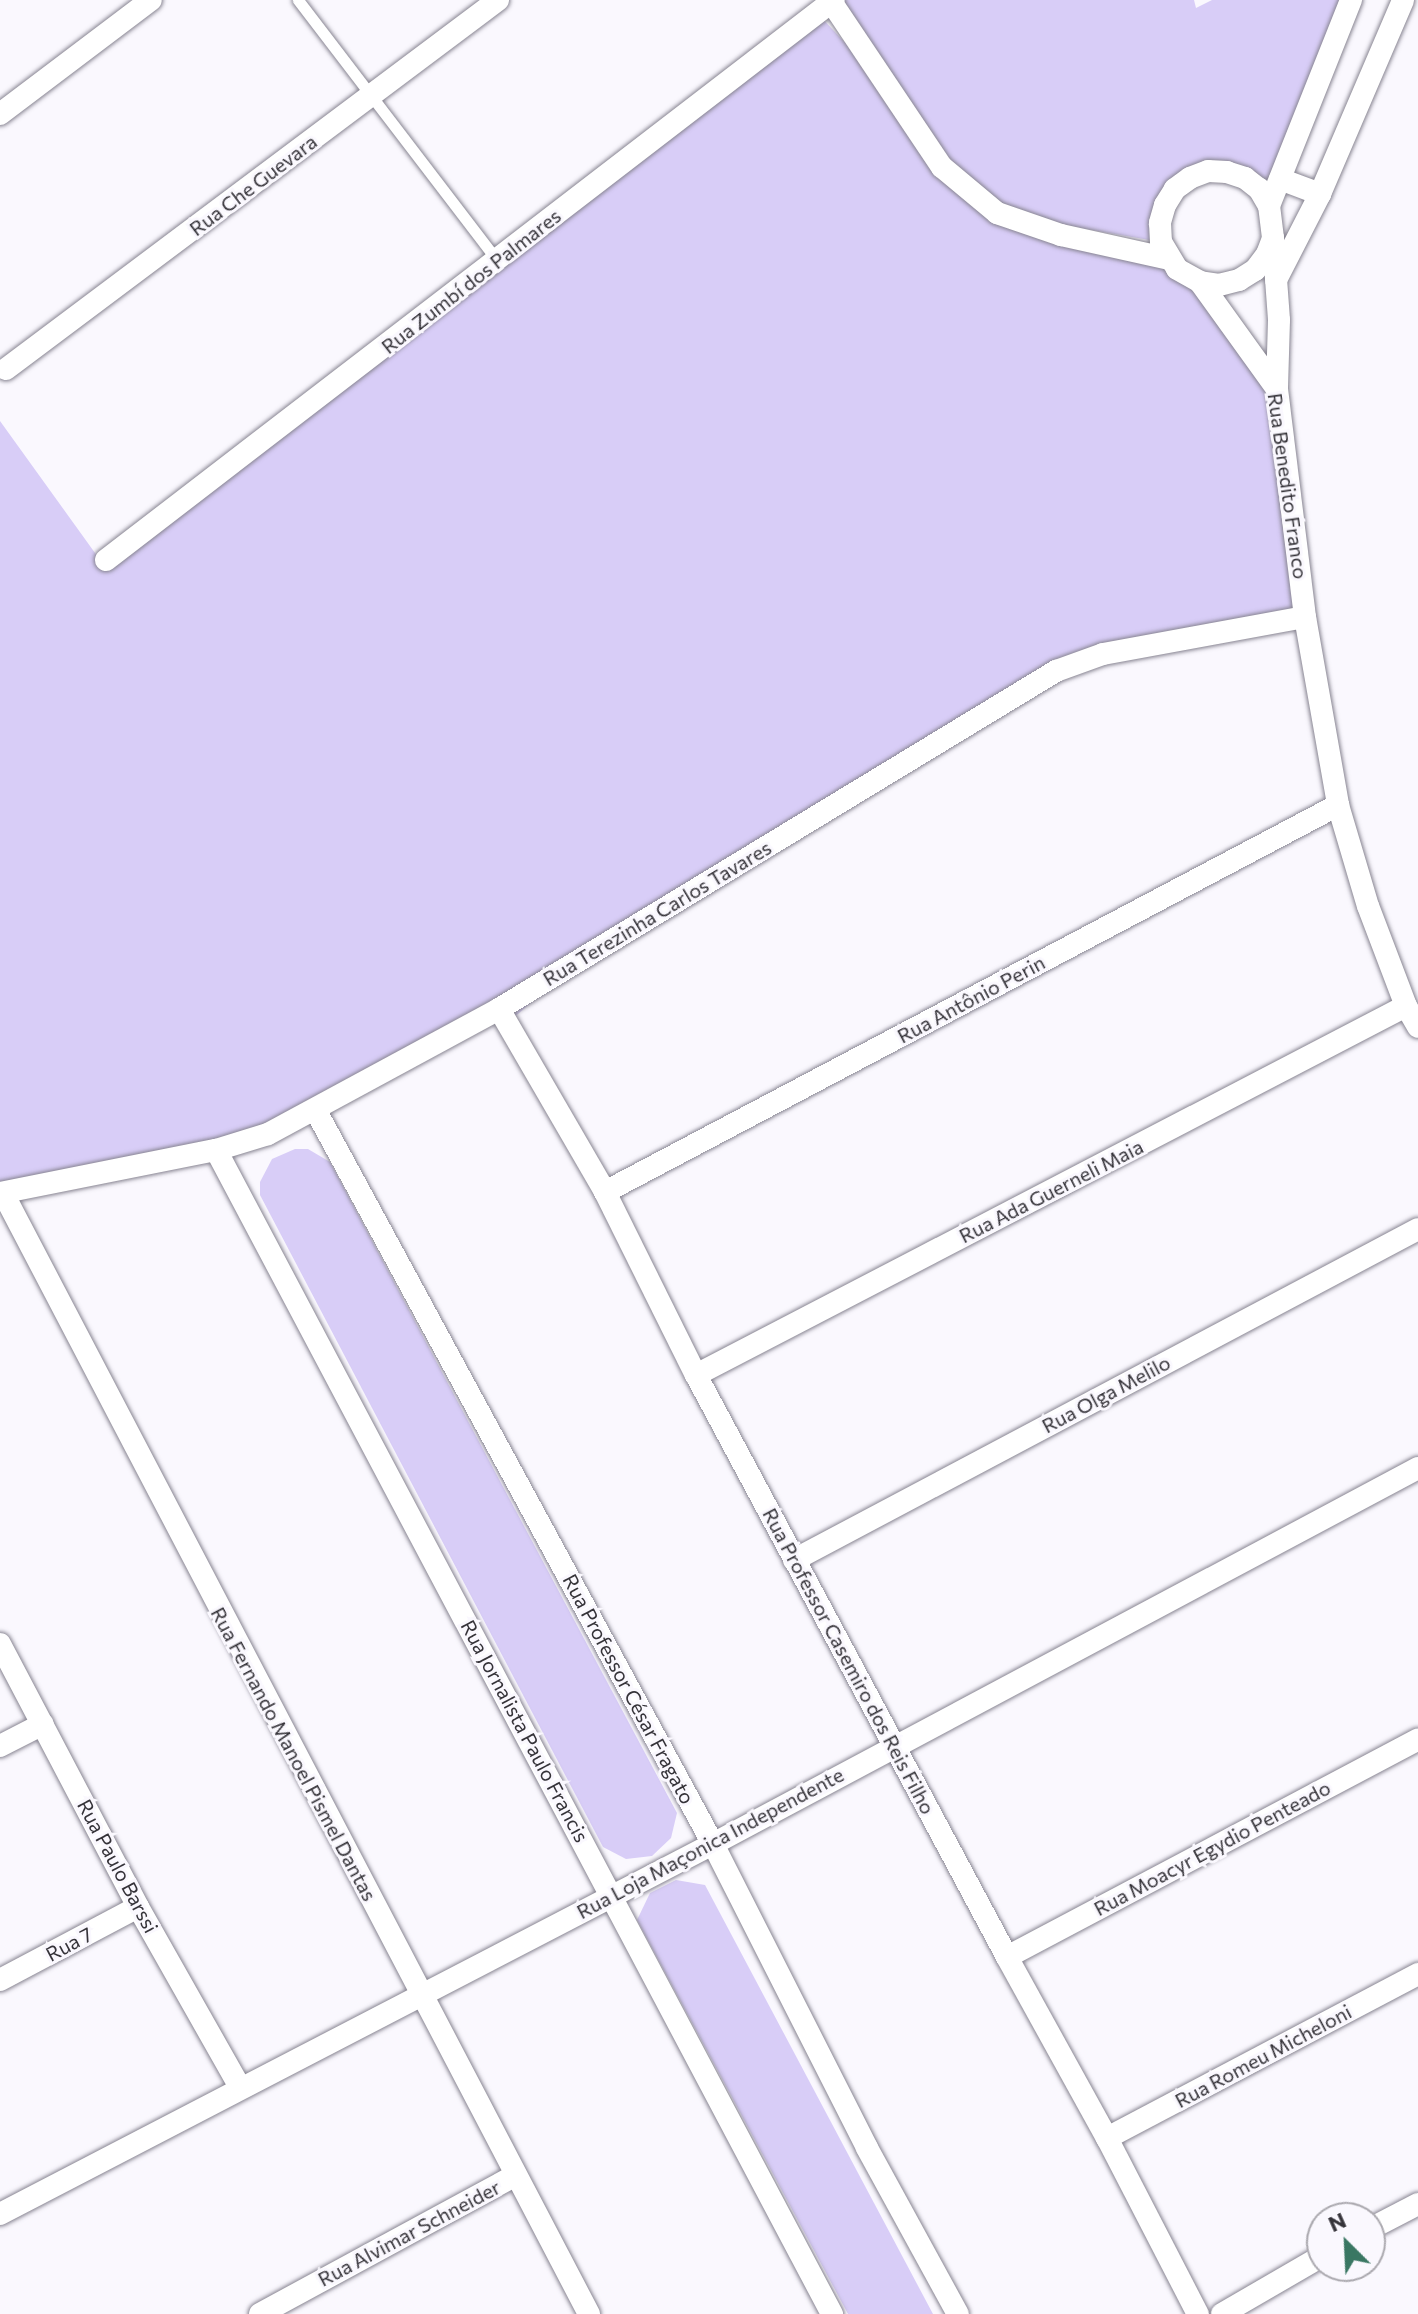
<!DOCTYPE html>
<html>
<head>
<meta charset="utf-8">
<style>
	body { margin:0 }
	#map { position:relative; width:1418px; height:2314px; overflow:hidden; background:#faf8fe; font-family:Commissioner,sans-serif }
	div>[style] { position:absolute }
	.green>* { inset:0; background:#d8cdf7 }
	.roads { filter:drop-shadow(0 0 2px #878491) drop-shadow(0 0 2px #878491) }
	.service>* { height:11px; margin:-5.5px; padding:0 5.5px; transform-origin:5.5px; border-radius:5.5px; background:#fff }
	.minor>* { height:22px; margin:-11px; padding:0 11px; transform-origin:11px; border-radius:11px; background:#fff }
	span { translate:-50% -50%; white-space:nowrap; text-align:center; line-height:1.15; -webkit-text-stroke:6px #faf8fe; paint-order:stroke }
	.street-label { font-size:20px; color:#353339 }
	.north { position:absolute; left:1306px; top:2202px; width:80px; height:80px; box-sizing:border-box; background:#faf8fe; border:2px solid #aba9af; border-radius:50%; rotate:336deg; font-size:22px; font-weight:700; line-height:32px; text-align:center; color:#353339 }
	.north::after { content:''; display:block; margin:auto; width:28px; height:36px; background:#3a7763; clip-path:polygon(50% 0,100% 100%,50% 72%,0 100%) }
</style>
</head>
<body>
<div id="map">
	<div class="green">
		<div style="clip-path:polygon(834px 0,1194px 0,1196px 8px,1212px 0,1351px 0,1268px 202px,1245px 178px,1183px 182px,1161px 242px,1004px 215px,1169px 259px,1277px 389px,1305px 617px,1103px 654px,558px 979px,518px 1014px,498px 1024px,487px 1021px,268px 1134px,0 1193px,0 421px,108px 571px,819px 15px,881px 81px)"></div>
		<div style="clip-path:polygon(295px 1149px,308px 1149px,330px 1162px,677px 1813px,671px 1838px,652px 1856px,626px 1859px,603px 1847px,260px 1195px,260px 1182px,272px 1159px)"></div>
		<div style="clip-path:polygon(676px 1880px,705px 1885px,933px 2314px,848px 2314px,637px 1920px,650px 1893px)"></div>
	</div>
	<div class="roads">
		<div class="service">
			<div style="left:298px;top:0;width:327px;rotate:52.6deg"></div>
		</div>
		<div class="minor">
			<div style="left:830px;top:0;width:201px;rotate:56.2deg"></div>
			<div style="left:942px;top:167px;width:72px;rotate:39.9deg"></div>
			<div style="left:997px;top:213px;width:68px;rotate:19deg"></div>
			<div style="left:1061px;top:235px;width:111px;rotate:12.5deg"></div>
			<div style="left:0;top:114px;width:189px;rotate:-37.1deg"></div>
			<div style="left:1280px;top:179px;width:43px;rotate:20.6deg"></div>
			<div style="left:1269px;top:206px;width:222px;rotate:-68.3deg"></div>
			<div style="left:1273px;top:238px;width:82px;rotate:85.8deg"></div>
			<div style="left:1279px;top:320px;width:69px;rotate:91.7deg"></div>
			<div style="left:1277px;top:389px;width:230px;rotate:83deg"></div>
			<div style="left:1305px;top:617px;width:191px;rotate:80deg"></div>
			<div style="left:1338px;top:805px;width:105px;rotate:73.5deg"></div>
			<div style="left:1368px;top:906px;width:107px;rotate:69.2deg"></div>
			<div style="left:1406px;top:1006px;width:24px;rotate:60deg"></div>
			<div style="left:1276px;top:280px;width:97px;rotate:-62.9deg"></div>
			<div style="left:1320px;top:194px;width:211px;rotate:-66.8deg"></div>
			<div style="left:1200px;top:282px;width:19px;rotate:9deg"></div>
			<div style="left:1219px;top:285px;width:21px;rotate:-14deg"></div>
			<div style="left:1239px;top:280px;width:19px;rotate:-32deg"></div>
			<div style="left:1255px;top:270px;width:20px;rotate:-53deg"></div>
			<div style="left:1267px;top:254px;width:17px;rotate:-69deg"></div>
			<div style="left:1273px;top:238px;width:32px;rotate:-97deg"></div>
			<div style="left:1269px;top:206px;width:20px;rotate:-120deg"></div>
			<div style="left:1259px;top:189px;width:18px;rotate:-142deg"></div>
			<div style="left:1245px;top:178px;width:19px;rotate:-162deg"></div>
			<div style="left:1227px;top:172px;width:19px;rotate:-177deg"></div>
			<div style="left:1208px;top:171px;width:19px;rotate:159deg"></div>
			<div style="left:1190px;top:178px;width:19px;rotate:144deg"></div>
			<div style="left:1175px;top:189px;width:19px;rotate:122deg"></div>
			<div style="left:1165px;top:205px;width:19px;rotate:106deg"></div>
			<div style="left:1160px;top:223px;width:19px;rotate:87deg"></div>
			<div style="left:1161px;top:242px;width:31px;rotate:59deg"></div>
			<div style="left:1177px;top:269px;width:26px;rotate:29deg"></div>
			<div style="left:1200px;top:282px;width:132px;rotate:54.3deg"></div>
			<div style="left:6px;top:369px;width:615px;rotate:-36.87deg"></div>
			<div style="left:106px;top:560px;width:918px;rotate:-37.57deg"></div>
			<div style="left:499px;top:1009px;width:211px;rotate:59.9deg"></div>
			<div style="left:605px;top:1192px;width:204px;rotate:63.6deg"></div>
			<div style="left:696px;top:1375px;width:660px;rotate:61.88deg"></div>
			<div style="left:1007px;top:1957px;width:207px;rotate:61.1deg"></div>
			<div style="left:1107px;top:2138px;width:198px;rotate:62.7deg"></div>
			<div style="left:316px;top:1111px;width:834px;rotate:61.56deg"></div>
			<div style="left:713px;top:1844px;width:341px;rotate:63.1deg"></div>
			<div style="left:867px;top:2148px;width:189px;rotate:61.3deg"></div>
			<div style="left:216px;top:1150px;width:1317px;rotate:62.11deg"></div>
			<div style="left:605px;top:1192px;width:829px;rotate:-27.83deg"></div>
			<div style="left:0;top:1193px;width:220px;rotate:-11.3deg"></div>
			<div style="left:216px;top:1150px;width:54px;rotate:-17.1deg"></div>
			<div style="left:268px;top:1134px;width:263px;rotate:-28.4deg"></div>
			<div style="left:499px;top:1009px;width:652px;rotate:-31.25deg"></div>
			<div style="left:1056px;top:671px;width:50px;rotate:-19.9deg"></div>
			<div style="left:1103px;top:654px;width:205px;rotate:-10.4deg"></div>
			<div style="left:3px;top:1193px;width:1265px;rotate:62.4deg"></div>
			<div style="left:696px;top:1375px;width:800px;rotate:-27.46deg"></div>
			<div style="left:794px;top:1560px;width:706px;rotate:-27.94deg"></div>
			<div style="left:0;top:1644px;width:297px;rotate:62.3deg"></div>
			<div style="left:138px;top:1907px;width:207px;rotate:60.5deg"></div>
			<div style="left:0;top:1746px;width:48px;rotate:-27.1deg"></div>
			<div style="left:1007px;top:1957px;width:465px;rotate:-27.9deg"></div>
			<div style="left:0;top:1980px;width:156px;rotate:-27.9deg"></div>
			<div style="left:1107px;top:2138px;width:352px;rotate:-27.8deg"></div>
			<div style="left:0;top:2214px;width:803px;rotate:-27.43deg"></div>
			<div style="left:713px;top:1844px;width:799px;rotate:-28.07deg"></div>
			<div style="left:1370px;top:2229px;width:54px;rotate:-27.5deg"></div>
			<div style="left:260px;top:2314px;width:291px;rotate:-28.5deg"></div>
			<div style="left:1222px;top:2314px;width:116px;rotate:-30.1deg"></div>
		</div>
	</div>
	<div class="street-label">
		<span style="left:253px;top:185px;rotate:-37deg">Rua Che Guevara</span>
		<span style="left:471px;top:281px;rotate:-38deg">Rua Zumbí dos Palmares</span>
		<span style="left:1288px;top:486px;rotate:82deg">Rua Benedito Franco</span>
		<span style="left:657px;top:913px;rotate:-31deg">Rua Terezinha Carlos Tavares</span>
		<span style="left:971px;top:999px;rotate:-28deg">Rua Antônio Perin</span>
		<span style="left:1051px;top:1191px;rotate:-27deg">Rua Ada Guerneli Maia</span>
		<span style="left:1106px;top:1394px;rotate:-28deg">Rua Olga Melilo</span>
		<span style="left:849px;top:1661px;rotate:62deg">Rua Professor Casemiro dos Reis Filho</span>
		<span style="left:629px;top:1689px;rotate:62deg">Rua Professor César Fragato</span>
		<span style="left:525px;top:1731px;rotate:62deg">Rua Jornalista Paulo Francis</span>
		<span style="left:294px;top:1754px;rotate:62deg">Rua Fernando Manoel Pismel Dantas</span>
		<span style="left:710px;top:1843px;rotate:-28deg">Rua Loja Maçonica Independente</span>
		<span style="left:1212px;top:1848px;rotate:-28deg">Rua Moacyr Egydio Penteado</span>
		<span style="left:118px;top:1866px;rotate:62deg">Rua Paulo Barssi</span>
		<span style="left:69px;top:1944px;rotate:-28deg">Rua 7</span>
		<span style="left:1263px;top:2056px;rotate:-28deg">Rua Romeu Micheloni</span>
		<span style="left:409px;top:2233px;rotate:-28deg">Rua Alvimar Schneider</span>
	</div>
	<div class="north">N</div>
</div>
</body>
</html>
